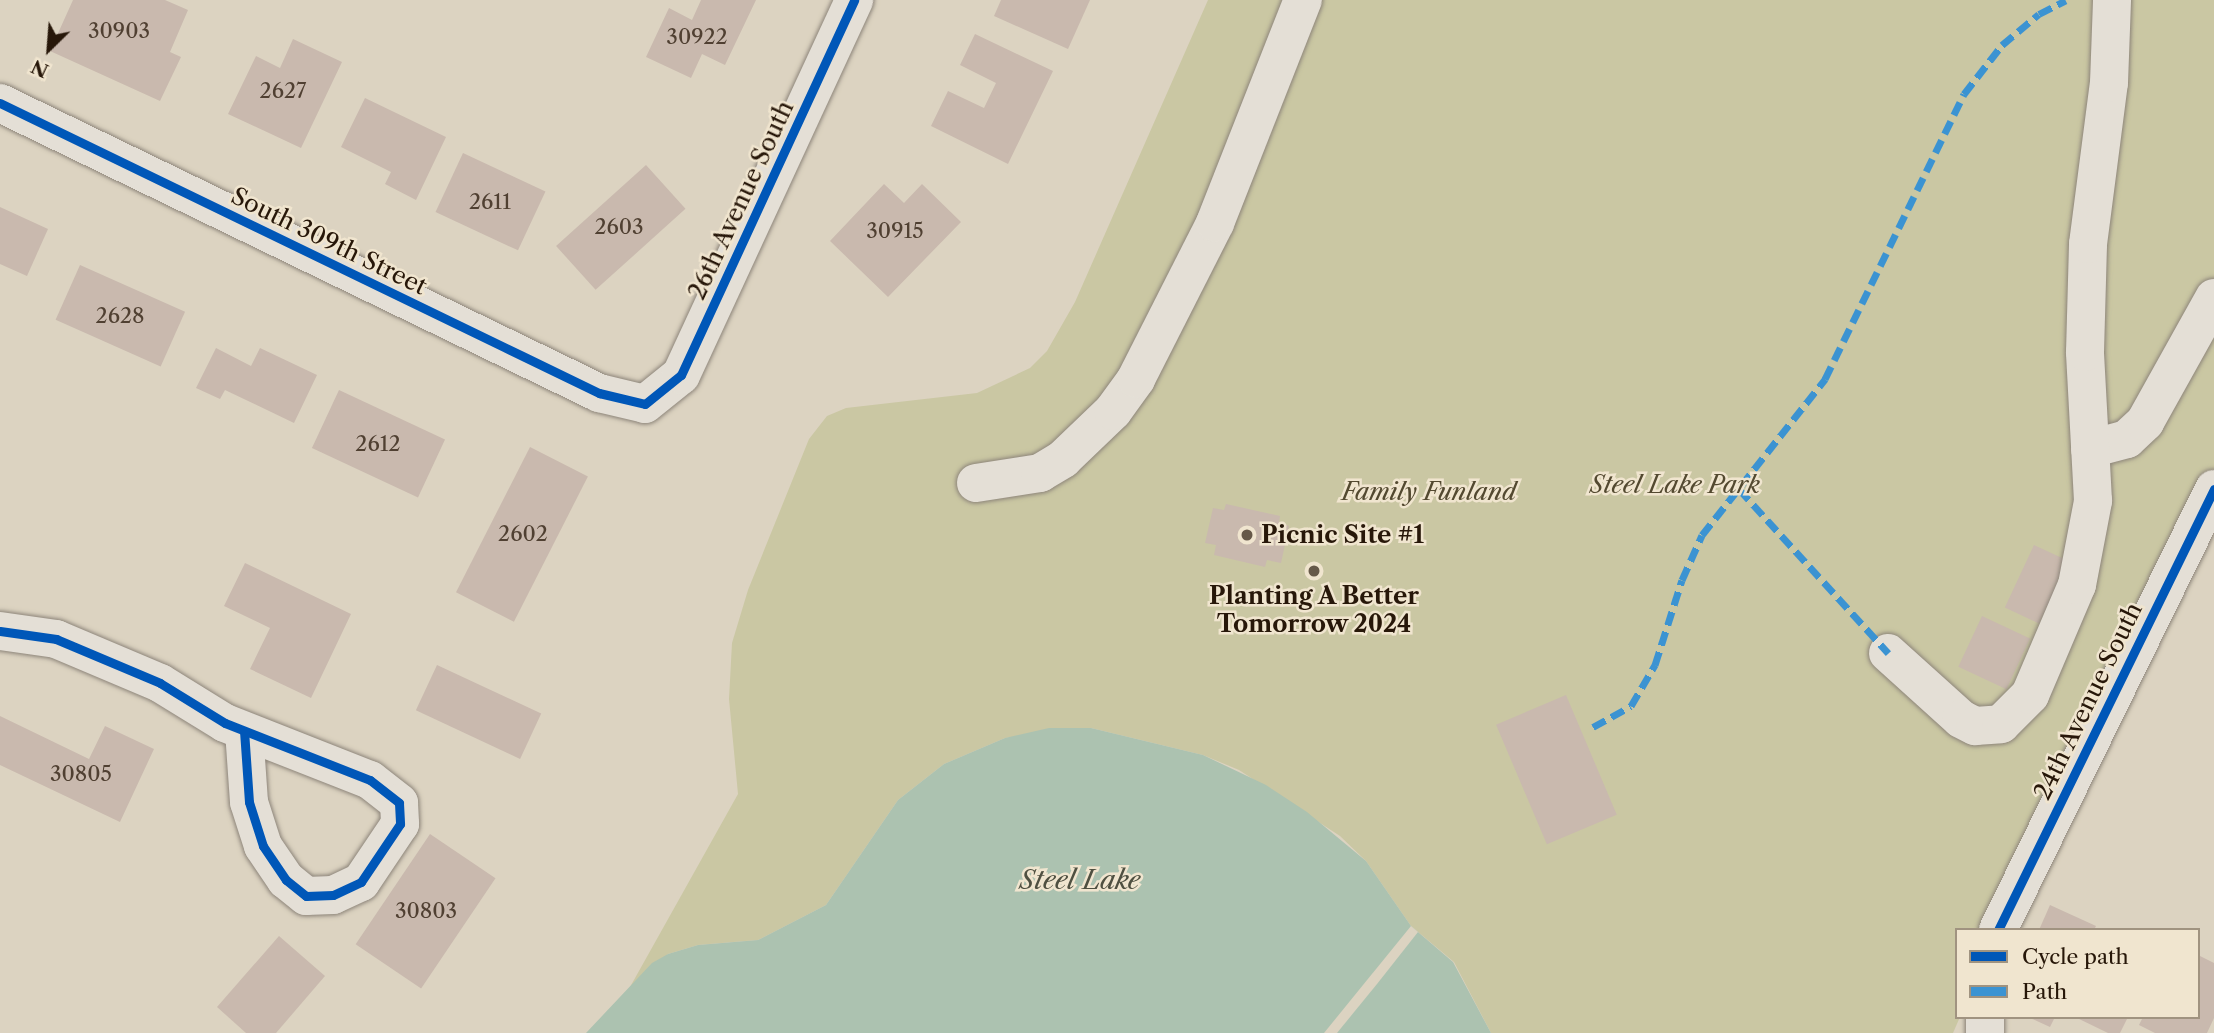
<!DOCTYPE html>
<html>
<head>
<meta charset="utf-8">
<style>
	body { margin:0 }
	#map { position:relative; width:2214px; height:1033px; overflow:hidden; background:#dcd3c1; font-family:"Libre Caslon Text",serif }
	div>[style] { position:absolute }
	.green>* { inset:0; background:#cac7a3 }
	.water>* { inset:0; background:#acc2b0 }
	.pier>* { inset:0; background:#dcd3c1 }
	.building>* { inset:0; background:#c9b9ae; transform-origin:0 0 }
	.roads { filter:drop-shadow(0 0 2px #8d857a) drop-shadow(0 0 2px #8d857a) }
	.minor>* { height:38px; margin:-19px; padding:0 19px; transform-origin:19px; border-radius:19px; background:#e4dfd6 }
	.quiet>* { height:7px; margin-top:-3.5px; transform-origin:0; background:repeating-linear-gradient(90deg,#3b93d2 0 14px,transparent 0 21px) }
	.cycleway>* { height:9px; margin:-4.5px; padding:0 4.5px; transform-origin:4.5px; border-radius:4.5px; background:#0057b8 }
	.dots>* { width:19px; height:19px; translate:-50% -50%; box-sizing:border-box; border:4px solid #f0e5cf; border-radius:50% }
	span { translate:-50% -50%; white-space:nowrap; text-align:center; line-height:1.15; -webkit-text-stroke:5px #f0e5cf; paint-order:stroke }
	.number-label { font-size:21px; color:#504032 }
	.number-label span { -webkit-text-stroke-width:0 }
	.street-label { font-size:24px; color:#271709 }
	.park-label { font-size:24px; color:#534930; font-style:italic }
	.poi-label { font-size:24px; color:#271709; font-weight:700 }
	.left { translate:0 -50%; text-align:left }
	.water-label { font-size:26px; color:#4f5041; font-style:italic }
	.legend { position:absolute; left:1955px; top:928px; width:245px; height:91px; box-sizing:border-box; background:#f0e5cf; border:2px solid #a09380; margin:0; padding:9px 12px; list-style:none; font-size:21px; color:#271709 }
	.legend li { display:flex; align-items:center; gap:14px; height:35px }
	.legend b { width:35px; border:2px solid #a09380 }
	.north { position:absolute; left:14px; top:14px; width:70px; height:70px; -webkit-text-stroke:5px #f0e5cf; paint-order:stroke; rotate:205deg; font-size:19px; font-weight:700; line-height:28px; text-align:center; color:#271709 }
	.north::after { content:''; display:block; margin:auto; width:24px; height:32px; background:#271709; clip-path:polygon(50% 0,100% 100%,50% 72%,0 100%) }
</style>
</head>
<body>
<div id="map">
	<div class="green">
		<div style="clip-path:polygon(1208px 0,2214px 0,2214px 489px,1997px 930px,1957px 930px,1960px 1017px,1953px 1033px,1491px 1033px,1454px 962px,1411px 926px,1366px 861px,1340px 836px,1239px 770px,1203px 755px,1091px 728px,1005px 738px,944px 764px,898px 800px,826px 905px,758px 940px,698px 945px,668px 954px,630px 987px,738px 794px,729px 699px,732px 643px,748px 590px,809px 439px,827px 416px,846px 408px,977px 393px,1030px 368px,1047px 351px,1075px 302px)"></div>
	</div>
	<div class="water">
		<div style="clip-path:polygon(1049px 728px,1091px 728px,1203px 755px,1266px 785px,1307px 812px,1366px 861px,1411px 926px,1453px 962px,1491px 1033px,586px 1033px,652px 963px,668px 954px,698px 945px,758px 940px,826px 905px,898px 800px,944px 764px,1005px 738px)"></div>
	</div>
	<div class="pier">
		<div style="clip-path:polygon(1411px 926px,1418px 932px,1377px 984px,1337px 1033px,1324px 1033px)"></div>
	</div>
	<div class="building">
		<div style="clip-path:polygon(73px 0,165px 0,188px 10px,170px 52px,181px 57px,160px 101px,50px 51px)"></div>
		<div style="clip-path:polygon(701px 0,756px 0,725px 65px,702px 54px,691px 78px,646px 57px,669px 8px,692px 20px)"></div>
		<div style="clip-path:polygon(1001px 0,1090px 0,1068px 49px,994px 16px)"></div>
		<div style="clip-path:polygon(975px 34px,1053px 71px,1008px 164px,931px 126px,948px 91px,984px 108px,996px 83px,960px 65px)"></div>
		<div style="clip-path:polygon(293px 39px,342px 62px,301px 148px,228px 114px,256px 56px,280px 68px)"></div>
		<div style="clip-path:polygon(365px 98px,446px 137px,416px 200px,385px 184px,391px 172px,341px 147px)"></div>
		<div style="left:463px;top:153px;width:91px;height:65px;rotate:25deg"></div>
		<div style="left:646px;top:165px;width:59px;height:121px;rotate:48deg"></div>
		<div style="clip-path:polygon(884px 184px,904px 203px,922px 184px,961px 222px,888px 297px,830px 241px)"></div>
		<div style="clip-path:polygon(0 207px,48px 229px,27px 276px,0 264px)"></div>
		<div style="left:80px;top:265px;width:115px;height:60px;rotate:24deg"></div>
		<div style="clip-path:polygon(216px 348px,251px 366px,260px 348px,317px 375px,294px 423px,225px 390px,220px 399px,196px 388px)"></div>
		<div style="left:339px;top:390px;width:117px;height:64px;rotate:25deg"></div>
		<div style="left:530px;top:447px;width:65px;height:163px;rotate:27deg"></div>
		<div style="clip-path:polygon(1226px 504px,1280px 516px,1279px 523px,1289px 526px,1281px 563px,1267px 560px,1265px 567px,1214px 555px,1216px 545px,1205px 543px,1213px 508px,1224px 510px)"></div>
		<div style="left:2034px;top:545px;width:38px;height:69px;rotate:25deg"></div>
		<div style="clip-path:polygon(245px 563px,351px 614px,311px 698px,250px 669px,270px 628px,224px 606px)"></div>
		<div style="left:1982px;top:616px;width:53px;height:56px;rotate:25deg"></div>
		<div style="left:437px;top:665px;width:115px;height:50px;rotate:25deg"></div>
		<div style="left:1566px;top:695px;width:130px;height:76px;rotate:67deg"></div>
		<div style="clip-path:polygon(0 716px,89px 759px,105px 726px,154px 749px,120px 822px,0 765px)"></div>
		<div style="left:430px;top:834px;width:79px;height:133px;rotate:34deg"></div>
		<div style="clip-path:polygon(2050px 905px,2096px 926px,2094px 930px,2039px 930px)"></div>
		<div style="clip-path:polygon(279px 936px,325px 976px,276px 1033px,246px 1033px,217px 1007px)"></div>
		<div style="clip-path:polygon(2198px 955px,2214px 963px,2214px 1018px,2207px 1033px,2155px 1033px,2139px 1025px,2143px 1017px,2198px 1017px)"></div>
		<div style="clip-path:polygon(2028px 1017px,2055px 1017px,2050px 1027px)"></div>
		<div style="clip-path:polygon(2075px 1017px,2128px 1017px,2120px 1033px,2108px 1033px)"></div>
	</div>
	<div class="roads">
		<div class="minor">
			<div style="left:0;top:103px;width:666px;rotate:25.83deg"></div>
			<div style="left:599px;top:393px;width:47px;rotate:13.4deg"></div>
			<div style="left:645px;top:404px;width:46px;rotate:-38.9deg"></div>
			<div style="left:681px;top:375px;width:413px;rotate:-65.2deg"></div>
			<div style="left:2090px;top:449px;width:38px;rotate:-15deg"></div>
			<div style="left:2127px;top:439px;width:25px;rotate:-43deg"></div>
			<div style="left:2145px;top:422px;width:142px;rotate:-60.9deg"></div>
			<div style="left:976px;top:483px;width:65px;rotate:-8.9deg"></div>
			<div style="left:1040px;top:473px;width:27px;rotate:-31deg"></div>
			<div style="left:1063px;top:459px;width:69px;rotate:-43.8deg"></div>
			<div style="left:1113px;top:411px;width:39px;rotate:-54deg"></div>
			<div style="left:1136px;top:379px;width:175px;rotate:-63.1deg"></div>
			<div style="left:1215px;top:223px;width:240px;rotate:-68.5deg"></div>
			<div style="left:0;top:631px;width:57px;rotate:8.1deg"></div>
			<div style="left:56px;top:639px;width:113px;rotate:22.9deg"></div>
			<div style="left:160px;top:683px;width:76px;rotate:31.6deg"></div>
			<div style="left:225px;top:723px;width:156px;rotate:21.5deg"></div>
			<div style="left:370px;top:780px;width:37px;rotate:38deg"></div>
			<div style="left:399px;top:803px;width:21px;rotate:87deg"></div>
			<div style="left:400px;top:824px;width:70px;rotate:123.9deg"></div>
			<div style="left:361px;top:882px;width:31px;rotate:155deg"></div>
			<div style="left:333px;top:895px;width:27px;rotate:178deg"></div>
			<div style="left:306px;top:896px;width:26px;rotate:-141deg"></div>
			<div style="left:286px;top:880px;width:41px;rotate:-124.1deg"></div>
			<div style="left:263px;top:846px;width:46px;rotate:-107.7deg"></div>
			<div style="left:249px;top:802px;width:71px;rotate:-94deg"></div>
			<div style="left:1888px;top:653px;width:98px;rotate:42.1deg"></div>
			<div style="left:1961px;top:719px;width:16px;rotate:27deg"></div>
			<div style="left:1975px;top:726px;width:26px;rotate:-4deg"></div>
			<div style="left:2001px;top:724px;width:41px;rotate:-45deg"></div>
			<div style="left:2030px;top:695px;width:120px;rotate:-66.9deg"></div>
			<div style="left:2077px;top:585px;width:86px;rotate:-79.2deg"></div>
			<div style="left:2093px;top:501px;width:149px;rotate:-93.1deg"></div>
			<div style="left:2085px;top:352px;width:108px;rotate:-88.4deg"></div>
			<div style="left:2088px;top:244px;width:162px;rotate:-82.6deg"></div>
			<div style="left:2109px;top:83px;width:83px;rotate:-87.9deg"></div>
			<div style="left:1998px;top:930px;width:491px;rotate:-63.9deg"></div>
			<div style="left:1985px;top:1033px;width:16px;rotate:-90deg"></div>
		</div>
	</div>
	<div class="quiet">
		<div style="left:1739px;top:489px;width:222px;rotate:47.7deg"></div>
		<div style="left:1593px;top:727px;width:43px;rotate:-28.9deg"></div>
		<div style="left:1631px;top:706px;width:48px;rotate:-59.7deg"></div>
		<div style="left:1655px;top:665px;width:89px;rotate:-72.4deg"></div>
		<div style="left:1682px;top:580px;width:49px;rotate:-66deg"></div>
		<div style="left:1702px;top:535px;width:199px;rotate:-51.7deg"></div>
		<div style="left:1825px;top:379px;width:317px;rotate:-64deg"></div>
		<div style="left:1964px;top:94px;width:62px;rotate:-52.2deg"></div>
		<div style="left:2002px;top:45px;width:48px;rotate:-40deg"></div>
		<div style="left:2039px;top:14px;width:30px;rotate:-27deg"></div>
	</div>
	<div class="cycleway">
		<div style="left:0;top:103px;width:666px;rotate:25.83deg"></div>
		<div style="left:599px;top:393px;width:47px;rotate:13.4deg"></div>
		<div style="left:645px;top:404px;width:46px;rotate:-38.9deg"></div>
		<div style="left:681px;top:375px;width:413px;rotate:-65.2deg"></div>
		<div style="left:0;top:631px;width:57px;rotate:8.1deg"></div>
		<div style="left:56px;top:639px;width:113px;rotate:22.9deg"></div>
		<div style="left:160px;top:683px;width:76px;rotate:31.6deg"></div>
		<div style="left:225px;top:723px;width:156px;rotate:21.5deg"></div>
		<div style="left:370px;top:780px;width:37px;rotate:38deg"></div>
		<div style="left:399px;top:803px;width:21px;rotate:87deg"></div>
		<div style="left:400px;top:824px;width:70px;rotate:123.9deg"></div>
		<div style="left:361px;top:882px;width:31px;rotate:155deg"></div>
		<div style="left:333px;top:895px;width:27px;rotate:178deg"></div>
		<div style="left:306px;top:896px;width:26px;rotate:-141deg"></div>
		<div style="left:286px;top:880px;width:41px;rotate:-124.1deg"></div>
		<div style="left:263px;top:846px;width:46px;rotate:-107.7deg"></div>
		<div style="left:249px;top:802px;width:71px;rotate:-94deg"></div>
		<div style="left:1998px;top:930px;width:491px;rotate:-63.9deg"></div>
	</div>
	<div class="dots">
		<div style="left:1247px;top:535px;background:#665949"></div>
		<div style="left:1314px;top:571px;background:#665949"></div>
	</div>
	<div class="number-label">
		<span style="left:119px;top:31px">30903</span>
		<span style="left:697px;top:37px">30922</span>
		<span style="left:283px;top:91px">2627</span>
		<span style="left:490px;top:202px">2611</span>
		<span style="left:619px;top:227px">2603</span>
		<span style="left:895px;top:231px">30915</span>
		<span style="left:120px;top:316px">2628</span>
		<span style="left:378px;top:444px">2612</span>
		<span style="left:523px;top:534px">2602</span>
		<span style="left:81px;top:774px">30805</span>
		<span style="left:426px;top:911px">30803</span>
	</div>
	<div class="street-label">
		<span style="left:741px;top:200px;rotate:-65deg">26th Avenue South</span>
		<span style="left:329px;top:241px;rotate:26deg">South 309th Street</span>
		<span style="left:2088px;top:701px;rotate:-64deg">24th Avenue South</span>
	</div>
	<div class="park-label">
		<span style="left:1675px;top:485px">Steel Lake Park</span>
		<span style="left:1429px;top:492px">Family Funland</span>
	</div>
	<div class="poi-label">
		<span class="left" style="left:1261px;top:535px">Picnic Site #1</span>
		<span style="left:1314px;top:610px">Planting A Better<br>Tomorrow 2024</span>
	</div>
	<div class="water-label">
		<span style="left:1080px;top:881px">Steel Lake</span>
	</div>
	<ul class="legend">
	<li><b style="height:9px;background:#0057b8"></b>Cycle path</li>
	<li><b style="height:9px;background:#3b93d2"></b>Path</li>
	</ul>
	<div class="north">N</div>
</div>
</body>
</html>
